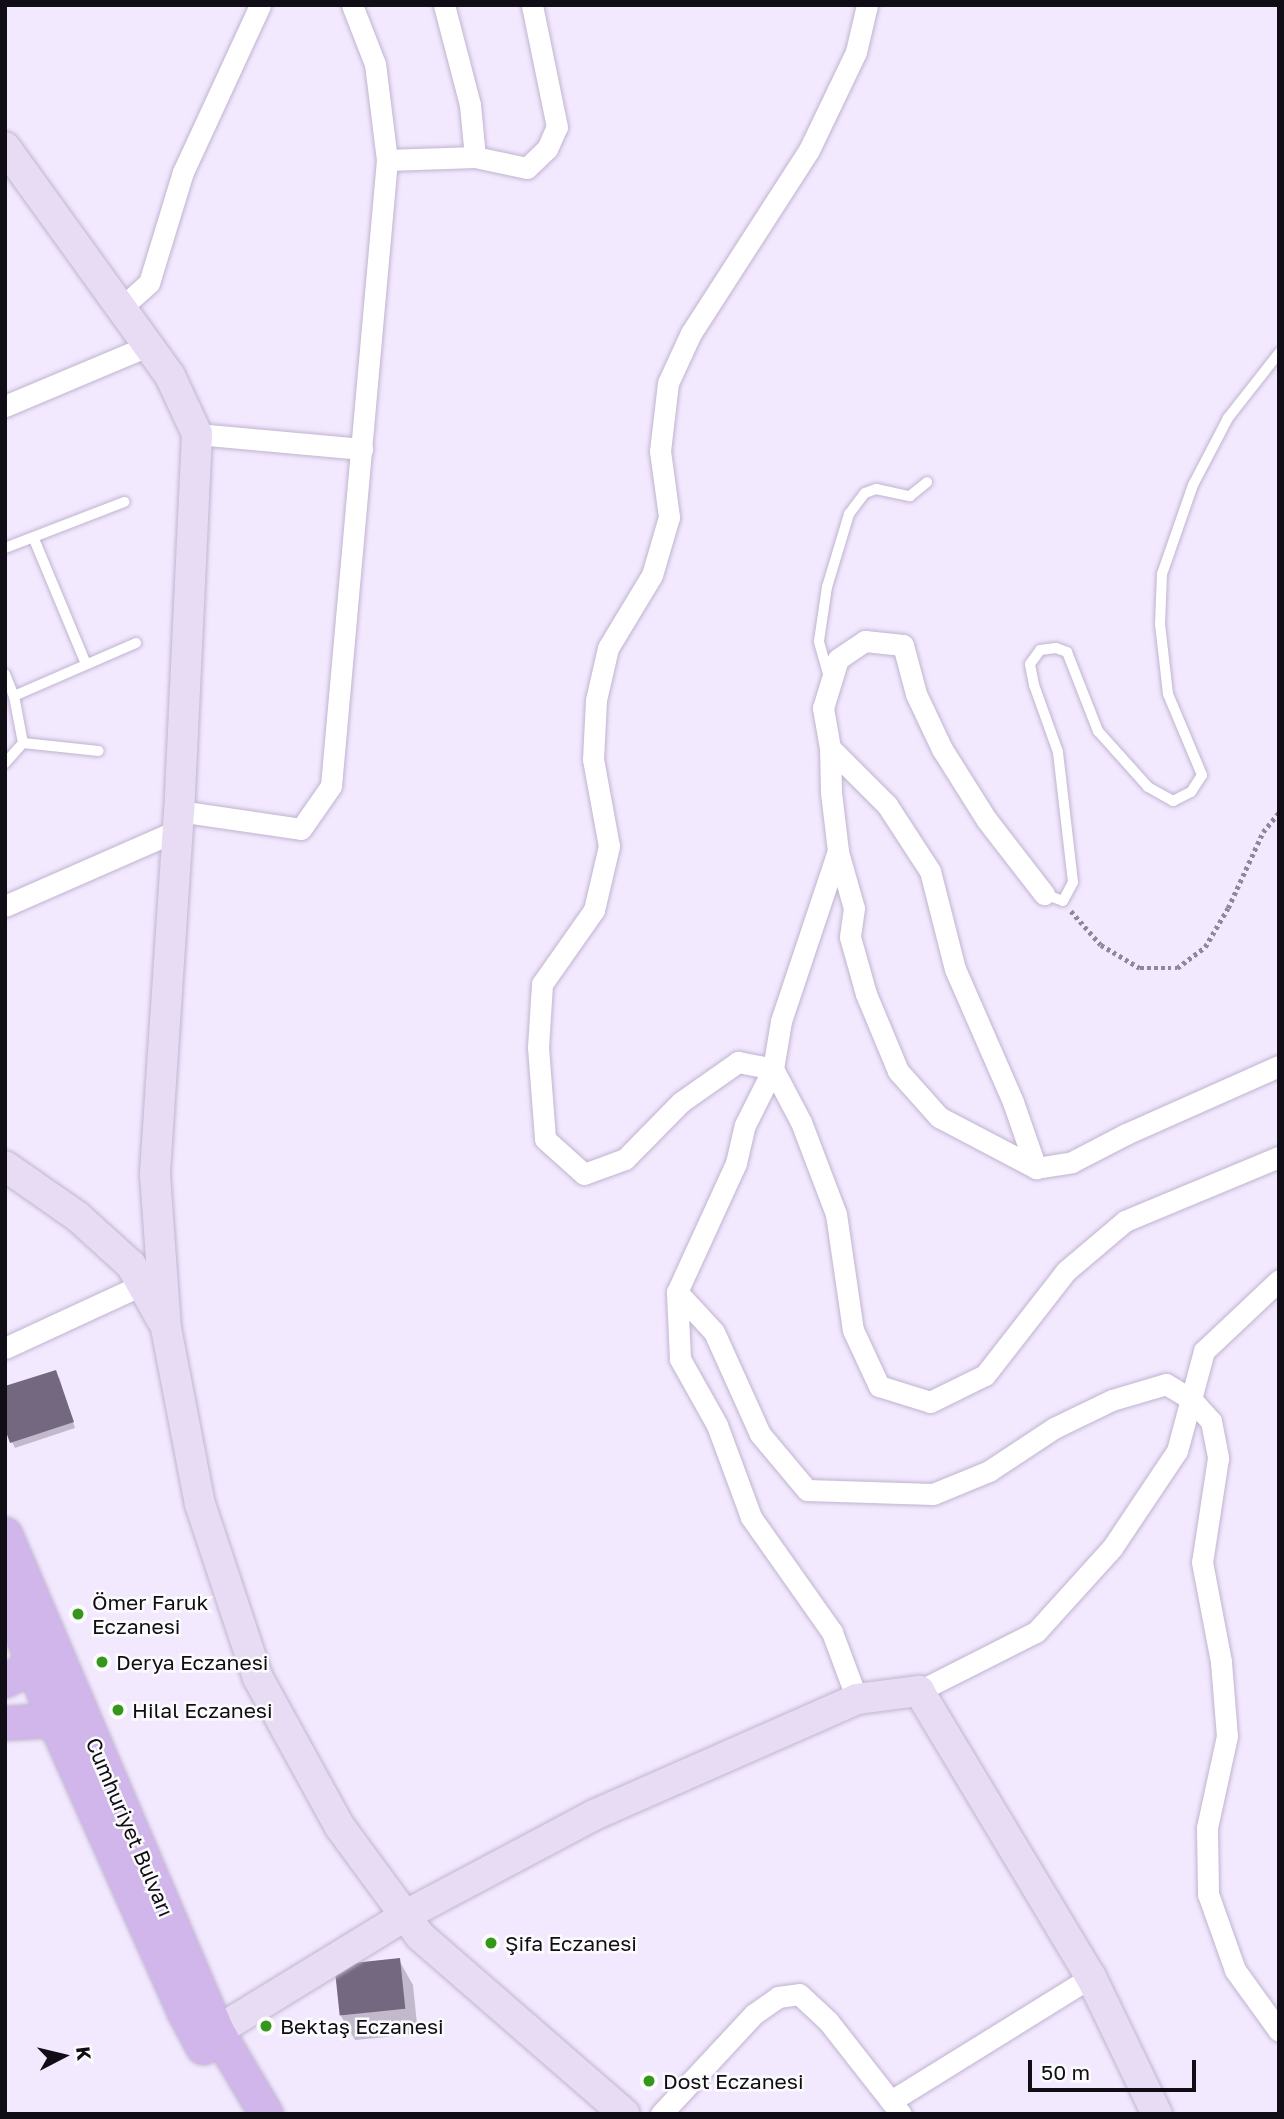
<!DOCTYPE html>
<html>
<head>
<meta charset="utf-8">
<style>
	body { margin:0 }
	#map { position:relative; width:1284px; height:2119px; overflow:hidden; background:#f3e9ff; font-family:"Golos Text",sans-serif }
	div>[style] { position:absolute }
	.shadow>* { inset:0; background:#0003 }
	.building>* { inset:0; background:#736880; transform-origin:0 0 }
	.path>* { height:4.5px; margin-top:-2.25px; transform-origin:0; background:repeating-linear-gradient(90deg,#8f8898 0 3.5px,transparent 0 7px) }
	.roads { filter:drop-shadow(0 0 2px #c0b4cf) drop-shadow(0 0 2px #c0b4cf) }
	.lane>* { height:10px; margin:-5px; padding:0 5px; transform-origin:5px; border-radius:5px; background:#fff }
	.street>* { height:21px; margin:-10.5px; padding:0 10.5px; transform-origin:10.5px; border-radius:10.5px; background:#fff }
	.secondary>* { height:30px; margin:-15px; padding:0 15px; transform-origin:15px; border-radius:15px; background:#e8dbf4 }
	.primary>* { height:33px; margin:-16.5px; padding:0 16.5px; transform-origin:16.5px; border-radius:16.5px; background:#d0b6ea }
	.dots>* { width:19px; height:19px; translate:-50% -50%; box-sizing:border-box; border:4px solid #fbfbfb; border-radius:50% }
	span { translate:-50% -50%; white-space:nowrap; text-align:center; line-height:1.15; -webkit-text-stroke:5px #fbfbfb; paint-order:stroke }
	.poi-label { font-size:21px; color:#110d16 }
	.left { translate:0 -50%; text-align:left }
	.street-label { font-size:21px; color:#110d16 }
	.frame { position:absolute; inset:0; border:7px solid #110d16; pointer-events:none }
	.north { position:absolute; left:28px; top:2021px; width:70px; height:70px; -webkit-text-stroke:5px #fbfbfb; paint-order:stroke; rotate:83deg; font-size:19px; font-weight:700; line-height:28px; text-align:center; color:#110d16 }
	.north::after { content:''; display:block; margin:auto; width:24px; height:32px; background:#110d16; clip-path:polygon(50% 0,100% 100%,50% 72%,0 100%) }
	.scale { position:absolute; left:1028px; top:2060px; width:168px; height:32px; box-sizing:border-box; border:4px solid #110d16; border-top:0; padding-left:9px; font-size:21px; line-height:24px; white-space:nowrap; color:#110d16; -webkit-text-stroke:5px #fbfbfb; paint-order:stroke }
</style>
</head>
<body>
<div id="map">
	<div class="shadow">
		<div style="clip-path:polygon(59px 1377px,75px 1428px,15px 1448px,12px 1442px)"></div>
		<div style="clip-path:polygon(399px 1960px,413px 1985px,418px 2034px,355px 2040px,341px 2016px)"></div>
	</div>
	<div class="building">
		<div style="clip-path:polygon(56px 1370px,74px 1422px,10px 1443px,5px 1429px,5px 1386px)"></div>
		<div style="left:400px;top:1958px;width:51px;height:66px;rotate:84deg"></div>
	</div>
	<div class="path">
		<div style="left:1071px;top:911px;width:45px;rotate:48.6deg"></div>
		<div style="left:1101px;top:945px;width:45px;rotate:30.5deg"></div>
		<div style="left:1140px;top:968px;width:37px"></div>
		<div style="left:1177px;top:968px;width:35px;rotate:-37deg"></div>
		<div style="left:1205px;top:947px;width:45px;rotate:-59.5deg"></div>
		<div style="left:1228px;top:908px;width:84px;rotate:-65.3deg"></div>
		<div style="left:1263px;top:832px;width:26px;rotate:-51deg"></div>
	</div>
	<div class="roads">
		<div class="lane">
			<div style="left:34px;top:539px;width:135px;rotate:67.4deg"></div>
			<div style="left:5px;top:548px;width:128px;rotate:-21.1deg"></div>
			<div style="left:5px;top:674px;width:24px;rotate:68deg"></div>
			<div style="left:14px;top:696px;width:48px;rotate:79.2deg"></div>
			<div style="left:23px;top:743px;width:27px;rotate:132deg"></div>
			<div style="left:829px;top:677px;width:37px;rotate:-106deg"></div>
			<div style="left:819px;top:641px;width:55px;rotate:-81.6deg"></div>
			<div style="left:827px;top:587px;width:76px;rotate:-73.2deg"></div>
			<div style="left:849px;top:514px;width:26px;rotate:-53deg"></div>
			<div style="left:865px;top:493px;width:12px;rotate:-20deg"></div>
			<div style="left:876px;top:489px;width:35px;rotate:12deg"></div>
			<div style="left:910px;top:496px;width:22px;rotate:-39deg"></div>
			<div style="left:14px;top:696px;width:133px;rotate:-23.5deg"></div>
			<div style="left:23px;top:743px;width:76px;rotate:6deg"></div>
			<div style="left:1044px;top:894px;width:20px;rotate:20deg"></div>
			<div style="left:1063px;top:901px;width:21px;rotate:-62deg"></div>
			<div style="left:1073px;top:882px;width:131px;rotate:-96.6deg"></div>
			<div style="left:1058px;top:752px;width:71px;rotate:-109.7deg"></div>
			<div style="left:1034px;top:685px;width:21px;rotate:-101deg"></div>
			<div style="left:1030px;top:664px;width:17px;rotate:-54deg"></div>
			<div style="left:1040px;top:650px;width:16px;rotate:-7deg"></div>
			<div style="left:1056px;top:648px;width:12px;rotate:20deg"></div>
			<div style="left:1067px;top:652px;width:85px;rotate:68.6deg"></div>
			<div style="left:1098px;top:731px;width:75px;rotate:48.2deg"></div>
			<div style="left:1148px;top:787px;width:29px;rotate:29deg"></div>
			<div style="left:1173px;top:801px;width:20px;rotate:-27deg"></div>
			<div style="left:1191px;top:792px;width:20px;rotate:-57deg"></div>
			<div style="left:1202px;top:775px;width:88px;rotate:-112.8deg"></div>
			<div style="left:1168px;top:694px;width:70px;rotate:-96.5deg"></div>
			<div style="left:1160px;top:624px;width:50px;rotate:-87.7deg"></div>
			<div style="left:1162px;top:574px;width:94px;rotate:-70.8deg"></div>
			<div style="left:1193px;top:485px;width:76px;rotate:-62.4deg"></div>
			<div style="left:1228px;top:418px;width:83px;rotate:-51.9deg"></div>
		</div>
		<div class="street">
			<div style="left:444px;top:5px;width:103px;rotate:75.4deg"></div>
			<div style="left:470px;top:105px;width:52px;rotate:84.5deg"></div>
			<div style="left:867px;top:5px;width:48px;rotate:103.2deg"></div>
			<div style="left:856px;top:52px;width:109px;rotate:115.6deg"></div>
			<div style="left:809px;top:150px;width:218px;rotate:122.8deg"></div>
			<div style="left:691px;top:333px;width:55px;rotate:114.7deg"></div>
			<div style="left:668px;top:383px;width:68px;rotate:96.7deg"></div>
			<div style="left:660px;top:451px;width:67px;rotate:82.2deg"></div>
			<div style="left:669px;top:517px;width:60px;rotate:106.3deg"></div>
			<div style="left:652px;top:575px;width:85px;rotate:121.1deg"></div>
			<div style="left:608px;top:648px;width:53px;rotate:103deg"></div>
			<div style="left:596px;top:700px;width:59px;rotate:92.9deg"></div>
			<div style="left:593px;top:759px;width:88px;rotate:79.6deg"></div>
			<div style="left:609px;top:846px;width:66px;rotate:103.2deg"></div>
			<div style="left:594px;top:910px;width:90px;rotate:125.1deg"></div>
			<div style="left:542px;top:984px;width:63px;rotate:93.6deg"></div>
			<div style="left:538px;top:1047px;width:92px;rotate:85.6deg"></div>
			<div style="left:545px;top:1139px;width:52px;rotate:41.9deg"></div>
			<div style="left:584px;top:1174px;width:44px;rotate:-20.1deg"></div>
			<div style="left:625px;top:1159px;width:80px;rotate:-45.5deg"></div>
			<div style="left:681px;top:1102px;width:70px;rotate:-35.1deg"></div>
			<div style="left:738px;top:1062px;width:36px;rotate:11deg"></div>
			<div style="left:773px;top:1069px;width:60px;rotate:62.2deg"></div>
			<div style="left:801px;top:1122px;width:98px;rotate:69.2deg"></div>
			<div style="left:836px;top:1214px;width:117px;rotate:81.7deg"></div>
			<div style="left:853px;top:1330px;width:62px;rotate:65.1deg"></div>
			<div style="left:879px;top:1386px;width:53px;rotate:17.4deg"></div>
			<div style="left:930px;top:1402px;width:61px;rotate:-26.1deg"></div>
			<div style="left:985px;top:1375px;width:132px;rotate:-52.1deg"></div>
			<div style="left:1066px;top:1271px;width:77px;rotate:-40.3deg"></div>
			<div style="left:1125px;top:1221px;width:167px;rotate:-22.6deg"></div>
			<div style="left:387px;top:160px;width:88px;rotate:-2deg"></div>
			<div style="left:475px;top:157px;width:53px;rotate:11.9deg"></div>
			<div style="left:527px;top:168px;width:28px;rotate:-44deg"></div>
			<div style="left:547px;top:149px;width:24px;rotate:-66deg"></div>
			<div style="left:557px;top:127px;width:125px;rotate:-101.6deg"></div>
			<div style="left:121px;top:308px;width:38px;rotate:-42deg"></div>
			<div style="left:149px;top:283px;width:116px;rotate:-73deg"></div>
			<div style="left:183px;top:172px;width:184px;rotate:-65.2deg"></div>
			<div style="left:5px;top:406px;width:155px;rotate:-22.8deg"></div>
			<div style="left:197px;top:434px;width:166px;rotate:5.2deg"></div>
			<div style="left:830px;top:748px;width:81px;rotate:45deg"></div>
			<div style="left:887px;top:805px;width:79px;rotate:56.9deg"></div>
			<div style="left:930px;top:871px;width:101px;rotate:75.7deg"></div>
			<div style="left:955px;top:969px;width:145px;rotate:66.4deg"></div>
			<div style="left:1013px;top:1102px;width:70px;rotate:70.8deg"></div>
			<div style="left:179px;top:811px;width:123px;rotate:8.4deg"></div>
			<div style="left:301px;top:829px;width:52px;rotate:-55.1deg"></div>
			<div style="left:331px;top:786px;width:628px;rotate:-84.89deg"></div>
			<div style="left:387px;top:160px;width:97px;rotate:-97.1deg"></div>
			<div style="left:375px;top:64px;width:63px;rotate:-111.3deg"></div>
			<div style="left:838px;top:852px;width:58px;rotate:74.1deg"></div>
			<div style="left:854px;top:908px;width:29px;rotate:98deg"></div>
			<div style="left:850px;top:937px;width:59px;rotate:74.3deg"></div>
			<div style="left:866px;top:994px;width:83px;rotate:67.4deg"></div>
			<div style="left:898px;top:1071px;width:62px;rotate:48.3deg"></div>
			<div style="left:939px;top:1117px;width:110px;rotate:27.7deg"></div>
			<div style="left:1036px;top:1168px;width:36px;rotate:-9deg"></div>
			<div style="left:1072px;top:1162px;width:61px;rotate:-27.4deg"></div>
			<div style="left:1126px;top:1134px;width:167px;rotate:-24deg"></div>
			<div style="left:5px;top:906px;width:187px;rotate:-23.7deg"></div>
			<div style="left:677px;top:1292px;width:54px;rotate:47.2deg"></div>
			<div style="left:714px;top:1332px;width:112px;rotate:65.7deg"></div>
			<div style="left:760px;top:1434px;width:73px;rotate:50deg"></div>
			<div style="left:807px;top:1490px;width:126px;rotate:1.8deg"></div>
			<div style="left:933px;top:1494px;width:61px;rotate:-22.3deg"></div>
			<div style="left:989px;top:1471px;width:78px;rotate:-33.5deg"></div>
			<div style="left:1054px;top:1428px;width:64px;rotate:-25.8deg"></div>
			<div style="left:1112px;top:1400px;width:56px;rotate:-16.5deg"></div>
			<div style="left:1166px;top:1384px;width:29px;rotate:31deg"></div>
			<div style="left:1191px;top:1399px;width:30px;rotate:48deg"></div>
			<div style="left:1211px;top:1421px;width:38px;rotate:79deg"></div>
			<div style="left:1218px;top:1458px;width:105px;rotate:98.7deg"></div>
			<div style="left:1202px;top:1562px;width:102px;rotate:79.2deg"></div>
			<div style="left:1221px;top:1662px;width:74px;rotate:85.4deg"></div>
			<div style="left:1227px;top:1736px;width:94px;rotate:102.3deg"></div>
			<div style="left:1207px;top:1828px;width:66px;rotate:89.1deg"></div>
			<div style="left:1208px;top:1894px;width:81px;rotate:70.4deg"></div>
			<div style="left:1235px;top:1970px;width:75px;rotate:54.2deg"></div>
			<div style="left:5px;top:1348px;width:162px;rotate:-24.8deg"></div>
			<div style="left:919px;top:1691px;width:131px;rotate:-26.8deg"></div>
			<div style="left:1036px;top:1632px;width:113px;rotate:-47.9deg"></div>
			<div style="left:1112px;top:1548px;width:117px;rotate:-56.2deg"></div>
			<div style="left:1177px;top:1451px;width:104px;rotate:-74.9deg"></div>
			<div style="left:1204px;top:1351px;width:103px;rotate:-43.4deg"></div>
			<div style="left:857px;top:1699px;width:72px;rotate:-110.5deg"></div>
			<div style="left:832px;top:1632px;width:141px;rotate:-125.2deg"></div>
			<div style="left:751px;top:1517px;width:98px;rotate:-110.3deg"></div>
			<div style="left:717px;top:1425px;width:76px;rotate:-119.3deg"></div>
			<div style="left:680px;top:1359px;width:67px;rotate:-92.6deg"></div>
			<div style="left:677px;top:1292px;width:142px;rotate:-65.4deg"></div>
			<div style="left:736px;top:1163px;width:39px;rotate:-77deg"></div>
			<div style="left:745px;top:1125px;width:63px;rotate:-63.4deg"></div>
			<div style="left:773px;top:1069px;width:49px;rotate:-80.5deg"></div>
			<div style="left:781px;top:1021px;width:179px;rotate:-71.5deg"></div>
			<div style="left:838px;top:851px;width:59px;rotate:-96.8deg"></div>
			<div style="left:831px;top:792px;width:44px;rotate:-91.3deg"></div>
			<div style="left:830px;top:748px;width:41px;rotate:-99.9deg"></div>
			<div style="left:823px;top:708px;width:51px;rotate:-73deg"></div>
			<div style="left:838px;top:659px;width:32px;rotate:-34deg"></div>
			<div style="left:865px;top:641px;width:38px;rotate:6deg"></div>
			<div style="left:903px;top:645px;width:51px;rotate:75.1deg"></div>
			<div style="left:916px;top:694px;width:61px;rotate:64.7deg"></div>
			<div style="left:942px;top:749px;width:83px;rotate:57.8deg"></div>
			<div style="left:986px;top:819px;width:95px;rotate:52.3deg"></div>
			<div style="left:891px;top:2101px;width:235px;rotate:-31.8deg"></div>
			<div style="left:661px;top:2114px;width:137px;rotate:-47.1deg"></div>
			<div style="left:754px;top:2014px;width:29px;rotate:-35deg"></div>
			<div style="left:778px;top:1997px;width:21px;rotate:-8deg"></div>
			<div style="left:799px;top:1994px;width:40px;rotate:43deg"></div>
			<div style="left:828px;top:2021px;width:118px;rotate:51.9deg"></div>
		</div>
		<div class="secondary">
			<div style="left:5px;top:147px;width:282px;rotate:54.2deg"></div>
			<div style="left:170px;top:376px;width:64px;rotate:65deg"></div>
			<div style="left:197px;top:434px;width:377px;rotate:92.7deg"></div>
			<div style="left:179px;top:811px;width:365px;rotate:93.8deg"></div>
			<div style="left:155px;top:1175px;width:153px;rotate:85.9deg"></div>
			<div style="left:166px;top:1328px;width:179px;rotate:79.1deg"></div>
			<div style="left:200px;top:1504px;width:183px;rotate:71.6deg"></div>
			<div style="left:258px;top:1678px;width:170px;rotate:61.2deg"></div>
			<div style="left:340px;top:1827px;width:135px;rotate:53.7deg"></div>
			<div style="left:420px;top:1936px;width:271px;rotate:41deg"></div>
			<div style="left:5px;top:1166px;width:89px;rotate:34.9deg"></div>
			<div style="left:78px;top:1217px;width:72px;rotate:42.2deg"></div>
			<div style="left:131px;top:1265px;width:63px;rotate:60.6deg"></div>
			<div style="left:217px;top:2031px;width:222px;rotate:-31.5deg"></div>
			<div style="left:406px;top:1915px;width:213px;rotate:-28deg"></div>
			<div style="left:594px;top:1815px;width:287px;rotate:-23.8deg"></div>
			<div style="left:857px;top:1699px;width:63px;rotate:-7.4deg"></div>
			<div style="left:919px;top:1691px;width:334px;rotate:59deg"></div>
			<div style="left:1091px;top:1977px;width:152px;rotate:64.3deg"></div>
		</div>
		<div class="primary">
			<div style="left:5px;top:1534px;width:540px;rotate:66.9deg"></div>
			<div style="left:217px;top:2031px;width:96px;rotate:59.4deg"></div>
			<div style="left:5px;top:1591px;width:138px;rotate:69.2deg"></div>
			<div style="left:54px;top:1720px;width:320px;rotate:66deg"></div>
			<div style="left:184px;top:2012px;width:40px;rotate:62deg"></div>
			<div style="left:5px;top:1680px;width:51px;rotate:-26.6deg"></div>
			<div style="left:5px;top:1723px;width:49px;rotate:-3.5deg"></div>
		</div>
	</div>
	<div class="dots">
		<div style="left:78px;top:1614px;background:#34971b"></div>
		<div style="left:102px;top:1662px;background:#34971b"></div>
		<div style="left:118px;top:1710px;background:#34971b"></div>
		<div style="left:491px;top:1943px;background:#34971b"></div>
		<div style="left:266px;top:2026px;background:#34971b"></div>
		<div style="left:649px;top:2081px;background:#34971b"></div>
	</div>
	<div class="poi-label">
		<span class="left" style="left:92px;top:1614px">Ömer Faruk<br>Eczanesi</span>
		<span class="left" style="left:116px;top:1662px">Derya Eczanesi</span>
		<span class="left" style="left:132px;top:1710px">Hilal Eczanesi</span>
		<span class="left" style="left:505px;top:1943px">Şifa Eczanesi</span>
		<span class="left" style="left:280px;top:2026px">Bektaş Eczanesi</span>
		<span class="left" style="left:663px;top:2081px">Dost Eczanesi</span>
	</div>
	<div class="street-label">
		<span style="left:130px;top:1827px;rotate:67deg">Cumhuriyet Bulvarı</span>
	</div>
	<div class="frame"></div>
	<div class="north">K</div>
	<div class="scale">50 m</div>
</div>
</body>
</html>
